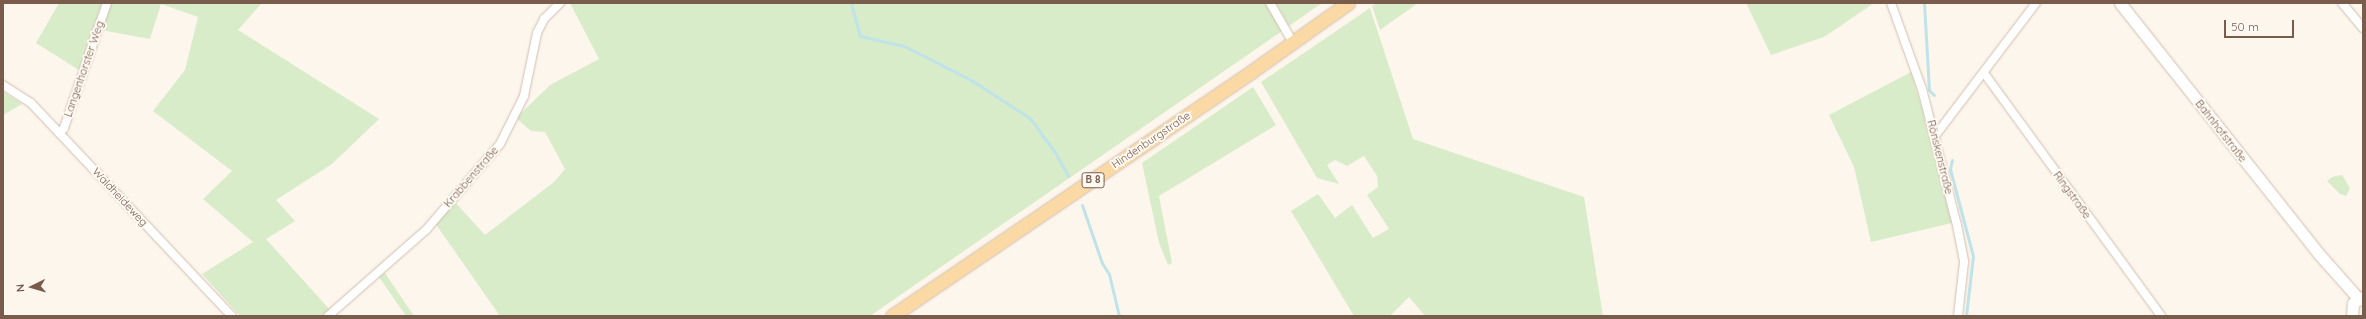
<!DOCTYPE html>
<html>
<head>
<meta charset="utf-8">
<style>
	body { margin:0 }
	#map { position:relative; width:2366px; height:319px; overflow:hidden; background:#fdf6ec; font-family:Quicksand,sans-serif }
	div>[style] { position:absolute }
	.green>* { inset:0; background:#d8ecc9 }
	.stream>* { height:3px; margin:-1.5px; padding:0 1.5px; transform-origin:1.5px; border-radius:1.5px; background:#bfe3e8 }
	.roads { filter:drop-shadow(0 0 1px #d1beb0) drop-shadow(0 0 1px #d1beb0) }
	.street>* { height:8px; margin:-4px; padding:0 4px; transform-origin:4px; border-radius:4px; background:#fff }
	.secondary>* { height:11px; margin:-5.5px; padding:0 5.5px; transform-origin:5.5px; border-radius:5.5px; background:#fff }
	.primary>* { height:13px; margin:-6.5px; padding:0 6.5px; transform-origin:6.5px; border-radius:6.5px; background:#fbd9a5 }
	span { translate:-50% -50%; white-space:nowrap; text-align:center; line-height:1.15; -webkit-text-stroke:4px #fffaf3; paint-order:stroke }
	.shield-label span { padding:1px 3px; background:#fffaf3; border:1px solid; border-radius:3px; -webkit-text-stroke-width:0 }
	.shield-label { font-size:10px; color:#7a5c4d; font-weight:700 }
	.street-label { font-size:11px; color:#7a5c4d }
	.frame { position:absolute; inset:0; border:4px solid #7a5c4d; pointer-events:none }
	.north { position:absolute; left:12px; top:267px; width:40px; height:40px; -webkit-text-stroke:3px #fffaf3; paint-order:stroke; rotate:265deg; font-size:11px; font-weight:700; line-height:16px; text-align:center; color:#7a5c4d }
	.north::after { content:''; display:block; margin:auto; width:14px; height:18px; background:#7a5c4d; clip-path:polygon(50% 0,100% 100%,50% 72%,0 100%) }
	.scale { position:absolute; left:2224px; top:20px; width:70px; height:18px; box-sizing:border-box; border:2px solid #7a5c4d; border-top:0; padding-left:5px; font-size:12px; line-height:14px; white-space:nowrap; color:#7a5c4d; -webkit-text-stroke:3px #fffaf3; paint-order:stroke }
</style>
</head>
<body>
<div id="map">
	<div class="green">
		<div style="clip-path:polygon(59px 3px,102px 3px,79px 70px,36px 43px)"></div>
		<div style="clip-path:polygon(111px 3px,262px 3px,238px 30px,379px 119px,332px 164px,276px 200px,295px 221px,266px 239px,331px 311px,324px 316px,240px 316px,202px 274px,253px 242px,203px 199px,232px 171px,153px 111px,185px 70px,198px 17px,161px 4px,150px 39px,101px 30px)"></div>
		<div style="clip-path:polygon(570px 3px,1266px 3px,1282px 31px,870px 316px,500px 316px,435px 223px,455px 202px,485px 235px,554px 182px,565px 169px,545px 132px,531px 131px,516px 118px,550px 85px,599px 59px)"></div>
		<div style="clip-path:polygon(1276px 3px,1322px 3px,1289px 26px)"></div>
		<div style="clip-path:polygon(1377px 3px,1418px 3px,1380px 30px,1372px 6px)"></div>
		<div style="clip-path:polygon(1746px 3px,1874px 3px,1824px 37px,1771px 55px)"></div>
		<div style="clip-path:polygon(1370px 8px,1413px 139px,1584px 197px,1603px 316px,1425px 316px,1409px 297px,1390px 316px,1354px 316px,1291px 211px,1318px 194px,1335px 218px,1352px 205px,1373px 238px,1389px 229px,1367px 195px,1378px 187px,1377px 176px,1364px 156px,1347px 166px,1335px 160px,1327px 165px,1339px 184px,1317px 178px,1261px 82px)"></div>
		<div style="clip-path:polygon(1911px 72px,1931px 139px,1952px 223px,1871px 242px,1854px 167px,1829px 115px)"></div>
		<div style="clip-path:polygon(1253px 87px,1276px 125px,1159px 196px,1172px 263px,1168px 265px,1159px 243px,1142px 163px)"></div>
		<div style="clip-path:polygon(3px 92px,22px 104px,3px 115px)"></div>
		<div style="clip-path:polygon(2342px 175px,2350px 188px,2346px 196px,2340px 194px,2327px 181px,2332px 177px)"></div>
		<div style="clip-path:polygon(385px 273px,414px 316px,406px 316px,379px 277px)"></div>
	</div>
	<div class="stream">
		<div style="left:851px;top:3px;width:34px;rotate:75deg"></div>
		<div style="left:860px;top:36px;width:45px;rotate:12.8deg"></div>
		<div style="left:904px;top:46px;width:75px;rotate:26.9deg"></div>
		<div style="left:971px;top:80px;width:70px;rotate:32.8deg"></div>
		<div style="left:1030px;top:118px;width:44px;rotate:54.2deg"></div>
		<div style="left:1056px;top:154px;width:25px;rotate:61deg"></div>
		<div style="left:1924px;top:3px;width:87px;rotate:86.7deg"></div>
		<div style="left:1929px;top:90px;width:7px;rotate:45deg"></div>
		<div style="left:1952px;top:160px;width:9px;rotate:103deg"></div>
		<div style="left:1950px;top:169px;width:90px;rotate:75.2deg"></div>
		<div style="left:1973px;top:256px;width:60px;rotate:96.7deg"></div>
		<div style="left:1082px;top:205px;width:61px;rotate:71deg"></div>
		<div style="left:1102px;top:263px;width:13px;rotate:58deg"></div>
		<div style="left:1109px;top:274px;width:43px;rotate:76.6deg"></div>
	</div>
	<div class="roads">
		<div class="street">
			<div style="left:1270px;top:3px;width:44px;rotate:59.9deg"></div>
			<div style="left:1891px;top:3px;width:91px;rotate:70.2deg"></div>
			<div style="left:1922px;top:89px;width:140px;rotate:75.6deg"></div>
			<div style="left:1957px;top:225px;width:38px;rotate:79deg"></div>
			<div style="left:1964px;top:262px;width:54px;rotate:96.3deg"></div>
			<div style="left:2342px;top:3px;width:33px;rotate:50deg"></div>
			<div style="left:1984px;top:73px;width:301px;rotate:53.9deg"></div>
			<div style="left:3px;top:85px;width:33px;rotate:33deg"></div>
			<div style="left:31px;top:103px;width:293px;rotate:46.7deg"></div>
			<div style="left:59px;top:133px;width:7px;rotate:-45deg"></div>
			<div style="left:64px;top:128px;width:132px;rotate:-71deg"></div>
			<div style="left:1935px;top:136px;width:167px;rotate:-52.8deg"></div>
			<div style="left:328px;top:316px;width:130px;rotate:-41.3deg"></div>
			<div style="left:426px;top:230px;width:113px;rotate:-49.3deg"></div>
			<div style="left:500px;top:144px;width:54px;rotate:-63.4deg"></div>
			<div style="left:524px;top:96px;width:64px;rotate:-78.3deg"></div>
			<div style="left:537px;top:33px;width:16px;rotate:-63deg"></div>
			<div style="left:544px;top:19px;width:23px;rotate:-45deg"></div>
		</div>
		<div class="secondary">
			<div style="left:2120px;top:3px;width:319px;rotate:51.6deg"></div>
			<div style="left:2318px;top:253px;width:60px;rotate:48.4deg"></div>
			<div style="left:2352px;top:316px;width:13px;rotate:-86deg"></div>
			<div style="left:2353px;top:303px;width:12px;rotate:-31deg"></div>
		</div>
		<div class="primary">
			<div style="left:892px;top:316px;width:434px;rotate:-34.2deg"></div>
			<div style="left:1251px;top:72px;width:119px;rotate:-35.4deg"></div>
		</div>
	</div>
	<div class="shield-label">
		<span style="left:1093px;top:180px">B 8</span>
	</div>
	<div class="street-label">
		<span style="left:84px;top:69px;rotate:-71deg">Langenhorster Weg</span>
		<span style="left:2221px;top:131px;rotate:52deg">Bahnhofstraße</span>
		<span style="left:1151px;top:140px;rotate:-34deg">Hindenburgstraße</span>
		<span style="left:1940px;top:157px;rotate:76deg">Rönskenstraße</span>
		<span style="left:471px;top:177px;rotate:-49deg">Krabbenstraße</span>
		<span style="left:2072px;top:195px;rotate:54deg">Ringstraße</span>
		<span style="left:120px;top:197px;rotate:47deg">Waldheideweg</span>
	</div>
	<div class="frame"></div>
	<div class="north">N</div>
	<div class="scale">50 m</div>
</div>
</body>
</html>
